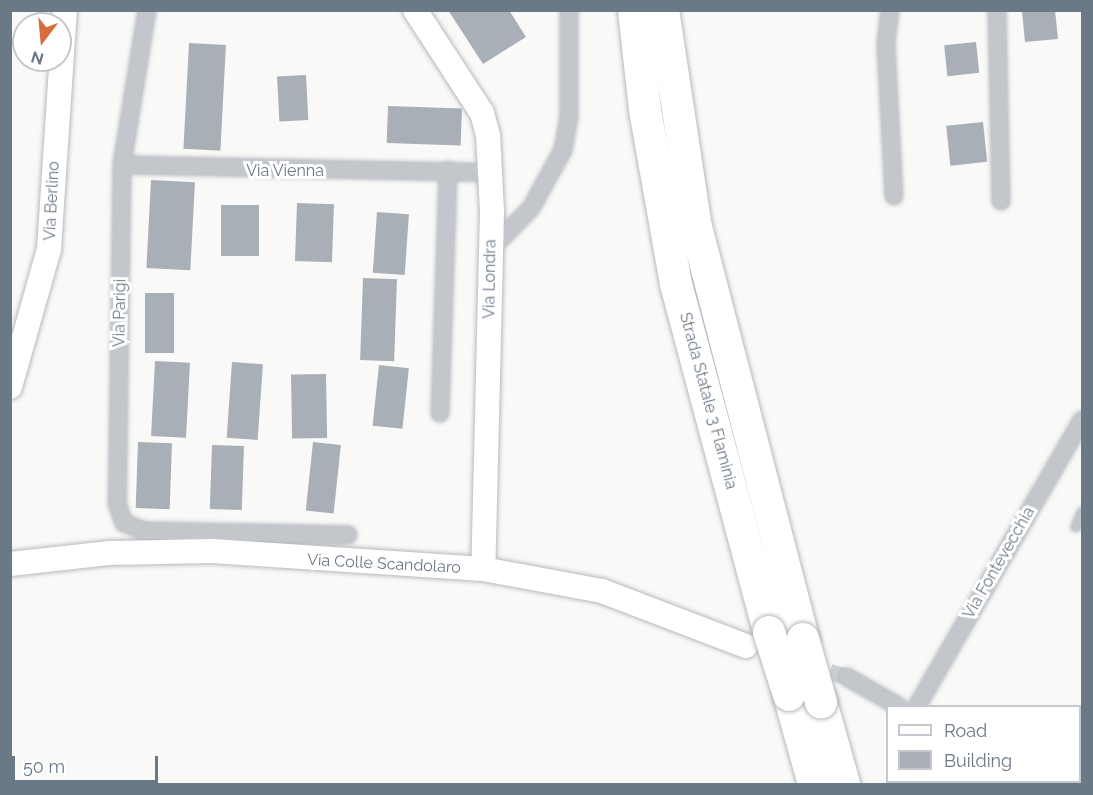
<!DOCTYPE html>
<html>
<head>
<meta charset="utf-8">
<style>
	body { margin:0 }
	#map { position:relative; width:1093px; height:795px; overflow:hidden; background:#f9f9f8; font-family:Raleway,sans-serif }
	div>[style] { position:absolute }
	.building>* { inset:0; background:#a9afb6; transform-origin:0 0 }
	.street-tunnel>* { height:16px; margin-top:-8px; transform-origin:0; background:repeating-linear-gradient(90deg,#ced2d6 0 16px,transparent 0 24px) }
	.roads { filter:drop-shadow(0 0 2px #b6babf) drop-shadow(0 0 2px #b6babf) }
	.lane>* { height:8px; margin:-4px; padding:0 4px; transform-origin:4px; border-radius:4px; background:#c3c6ca }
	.street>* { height:16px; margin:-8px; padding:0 8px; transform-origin:8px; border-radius:8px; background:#c3c6ca }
	.secondary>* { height:24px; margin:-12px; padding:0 12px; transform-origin:12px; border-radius:12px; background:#fff }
	.highway>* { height:32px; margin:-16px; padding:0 16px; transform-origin:16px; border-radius:16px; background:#fff }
	.bridges { filter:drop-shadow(0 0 2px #b6b9bd) drop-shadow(0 0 2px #b6b9bd) }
	.highway-bridge>* { height:32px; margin:-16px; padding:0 16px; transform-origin:16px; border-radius:16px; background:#fff }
	span { translate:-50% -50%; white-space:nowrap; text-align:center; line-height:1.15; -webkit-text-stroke:6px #fff; paint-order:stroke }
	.street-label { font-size:16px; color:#6b7886 }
	.frame { position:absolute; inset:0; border:12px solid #6b7886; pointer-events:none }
	.legend { position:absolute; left:886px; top:705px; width:195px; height:78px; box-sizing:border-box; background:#fff; border:2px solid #c4c9cf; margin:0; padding:8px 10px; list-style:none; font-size:18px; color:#6b7886 }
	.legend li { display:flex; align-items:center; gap:12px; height:30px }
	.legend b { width:30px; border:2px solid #c4c9cf }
	.north { position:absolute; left:12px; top:12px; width:60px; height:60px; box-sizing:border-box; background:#fff; border:2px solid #c4c9cf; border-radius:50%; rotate:196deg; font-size:16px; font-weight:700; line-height:24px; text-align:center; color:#6b7886 }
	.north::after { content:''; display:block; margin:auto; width:21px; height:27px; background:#d56d3c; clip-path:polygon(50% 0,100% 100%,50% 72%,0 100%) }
	.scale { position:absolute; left:12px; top:756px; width:146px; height:27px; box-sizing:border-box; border:3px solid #6b7886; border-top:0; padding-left:8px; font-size:18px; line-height:21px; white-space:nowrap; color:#6b7886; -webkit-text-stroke:4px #fff; paint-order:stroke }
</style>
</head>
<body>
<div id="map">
	<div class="building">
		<div style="clip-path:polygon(448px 10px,509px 10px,526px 37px,483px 64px)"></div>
		<div style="clip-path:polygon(1030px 10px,1055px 10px,1058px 39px,1025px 42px,1022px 11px)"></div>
		<div style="left:976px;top:42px;width:31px;height:32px;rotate:84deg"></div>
		<div style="left:189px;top:43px;width:37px;height:106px;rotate:3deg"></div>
		<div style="left:306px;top:75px;width:45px;height:29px;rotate:87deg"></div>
		<div style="left:388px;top:106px;width:74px;height:37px;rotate:2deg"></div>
		<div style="left:983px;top:122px;width:40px;height:37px;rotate:84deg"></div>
		<div style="left:151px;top:180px;width:44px;height:88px;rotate:3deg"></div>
		<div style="left:297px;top:203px;width:37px;height:58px;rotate:2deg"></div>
		<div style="left:221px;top:205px;width:38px;height:51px"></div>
		<div style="left:377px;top:212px;width:32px;height:61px;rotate:4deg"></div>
		<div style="left:363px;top:278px;width:34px;height:82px;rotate:2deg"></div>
		<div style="left:145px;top:293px;width:29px;height:60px"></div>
		<div style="left:155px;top:361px;width:35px;height:75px;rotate:3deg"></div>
		<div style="left:232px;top:362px;width:31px;height:76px;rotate:4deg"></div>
		<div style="left:379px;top:365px;width:30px;height:61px;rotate:6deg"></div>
		<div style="left:326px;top:374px;width:64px;height:35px;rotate:89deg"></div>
		<div style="left:138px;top:442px;width:34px;height:66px;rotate:2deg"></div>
		<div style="left:313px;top:442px;width:28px;height:69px;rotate:6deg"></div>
		<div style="left:212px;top:445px;width:32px;height:64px;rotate:2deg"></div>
	</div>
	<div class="street-tunnel">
		<div style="left:807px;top:665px;width:42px;rotate:16.7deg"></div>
	</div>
	<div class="roads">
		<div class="lane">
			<div style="left:1076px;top:527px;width:16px;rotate:-68deg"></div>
		</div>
		<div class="street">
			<div style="left:147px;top:10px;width:157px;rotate:99.2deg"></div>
			<div style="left:122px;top:165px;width:338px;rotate:90.8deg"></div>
			<div style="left:117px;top:503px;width:21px;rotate:71deg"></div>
			<div style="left:124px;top:523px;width:22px;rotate:21deg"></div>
			<div style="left:145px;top:531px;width:203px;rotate:1.1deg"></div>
			<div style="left:890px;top:10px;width:35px;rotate:97deg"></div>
			<div style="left:886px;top:45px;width:151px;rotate:87deg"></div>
			<div style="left:997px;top:10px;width:191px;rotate:88.8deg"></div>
			<div style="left:122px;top:165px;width:367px;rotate:1.2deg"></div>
			<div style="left:490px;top:250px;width:59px;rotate:-45.7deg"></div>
			<div style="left:531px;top:208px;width:66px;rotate:-61.1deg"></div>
			<div style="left:563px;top:150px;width:35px;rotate:-80deg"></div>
			<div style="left:569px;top:116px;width:106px;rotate:-90deg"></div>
			<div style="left:440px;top:413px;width:243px;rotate:-88.1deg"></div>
			<div style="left:847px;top:677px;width:59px;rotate:29.6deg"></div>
			<div style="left:917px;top:706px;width:330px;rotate:-60deg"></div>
			<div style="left:1012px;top:782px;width:6px;rotate:18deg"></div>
		</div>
		<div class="secondary">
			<div style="left:415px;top:10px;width:123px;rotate:57deg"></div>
			<div style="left:482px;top:113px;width:23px;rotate:75deg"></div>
			<div style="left:488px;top:135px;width:77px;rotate:87deg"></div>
			<div style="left:492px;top:212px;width:357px;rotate:91.4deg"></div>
			<div style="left:10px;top:387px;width:143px;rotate:-74.2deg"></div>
			<div style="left:49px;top:249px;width:240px;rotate:-86.2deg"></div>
			<div style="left:10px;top:564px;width:101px;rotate:-6.3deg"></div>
			<div style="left:110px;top:553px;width:102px;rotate:-1.1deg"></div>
			<div style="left:212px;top:551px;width:272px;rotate:3.8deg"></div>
			<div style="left:483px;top:569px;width:121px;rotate:10.5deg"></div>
			<div style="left:602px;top:591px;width:154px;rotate:20.9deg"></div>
		</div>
		<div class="highway">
			<div style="left:634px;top:10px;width:101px;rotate:83.7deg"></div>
			<div style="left:645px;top:110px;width:177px;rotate:79.9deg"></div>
			<div style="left:676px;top:284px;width:360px;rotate:75deg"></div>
			<div style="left:663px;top:10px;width:219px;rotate:81.4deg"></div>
			<div style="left:696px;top:227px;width:426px;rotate:75.4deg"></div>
			<div style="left:789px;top:695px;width:92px;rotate:74.3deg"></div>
			<div style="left:821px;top:702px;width:85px;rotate:74.3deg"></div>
		</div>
	</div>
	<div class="bridges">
		<div class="highway-bridge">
			<div style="left:769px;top:632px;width:66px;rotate:72.4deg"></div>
			<div style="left:803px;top:639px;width:66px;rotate:74.1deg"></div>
		</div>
	</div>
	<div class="street-label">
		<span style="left:285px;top:171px">Via Vienna</span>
		<span style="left:52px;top:201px;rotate:-87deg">Via Berlino</span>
		<span style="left:490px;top:279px;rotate:-89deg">Via Londra</span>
		<span style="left:120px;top:313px;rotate:-89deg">Via Parigi</span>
		<span style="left:708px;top:401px;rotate:75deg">Strada Statale 3 Flaminia</span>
		<span style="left:999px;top:563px;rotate:-60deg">Via Fontevecchia</span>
		<span style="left:384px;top:564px;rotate:3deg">Via Colle Scandolaro</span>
	</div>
	<div class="frame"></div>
	<ul class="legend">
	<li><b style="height:8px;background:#fff"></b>Road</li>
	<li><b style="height:16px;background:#a9afb6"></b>Building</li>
	</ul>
	<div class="north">N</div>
	<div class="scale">50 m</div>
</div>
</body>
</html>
